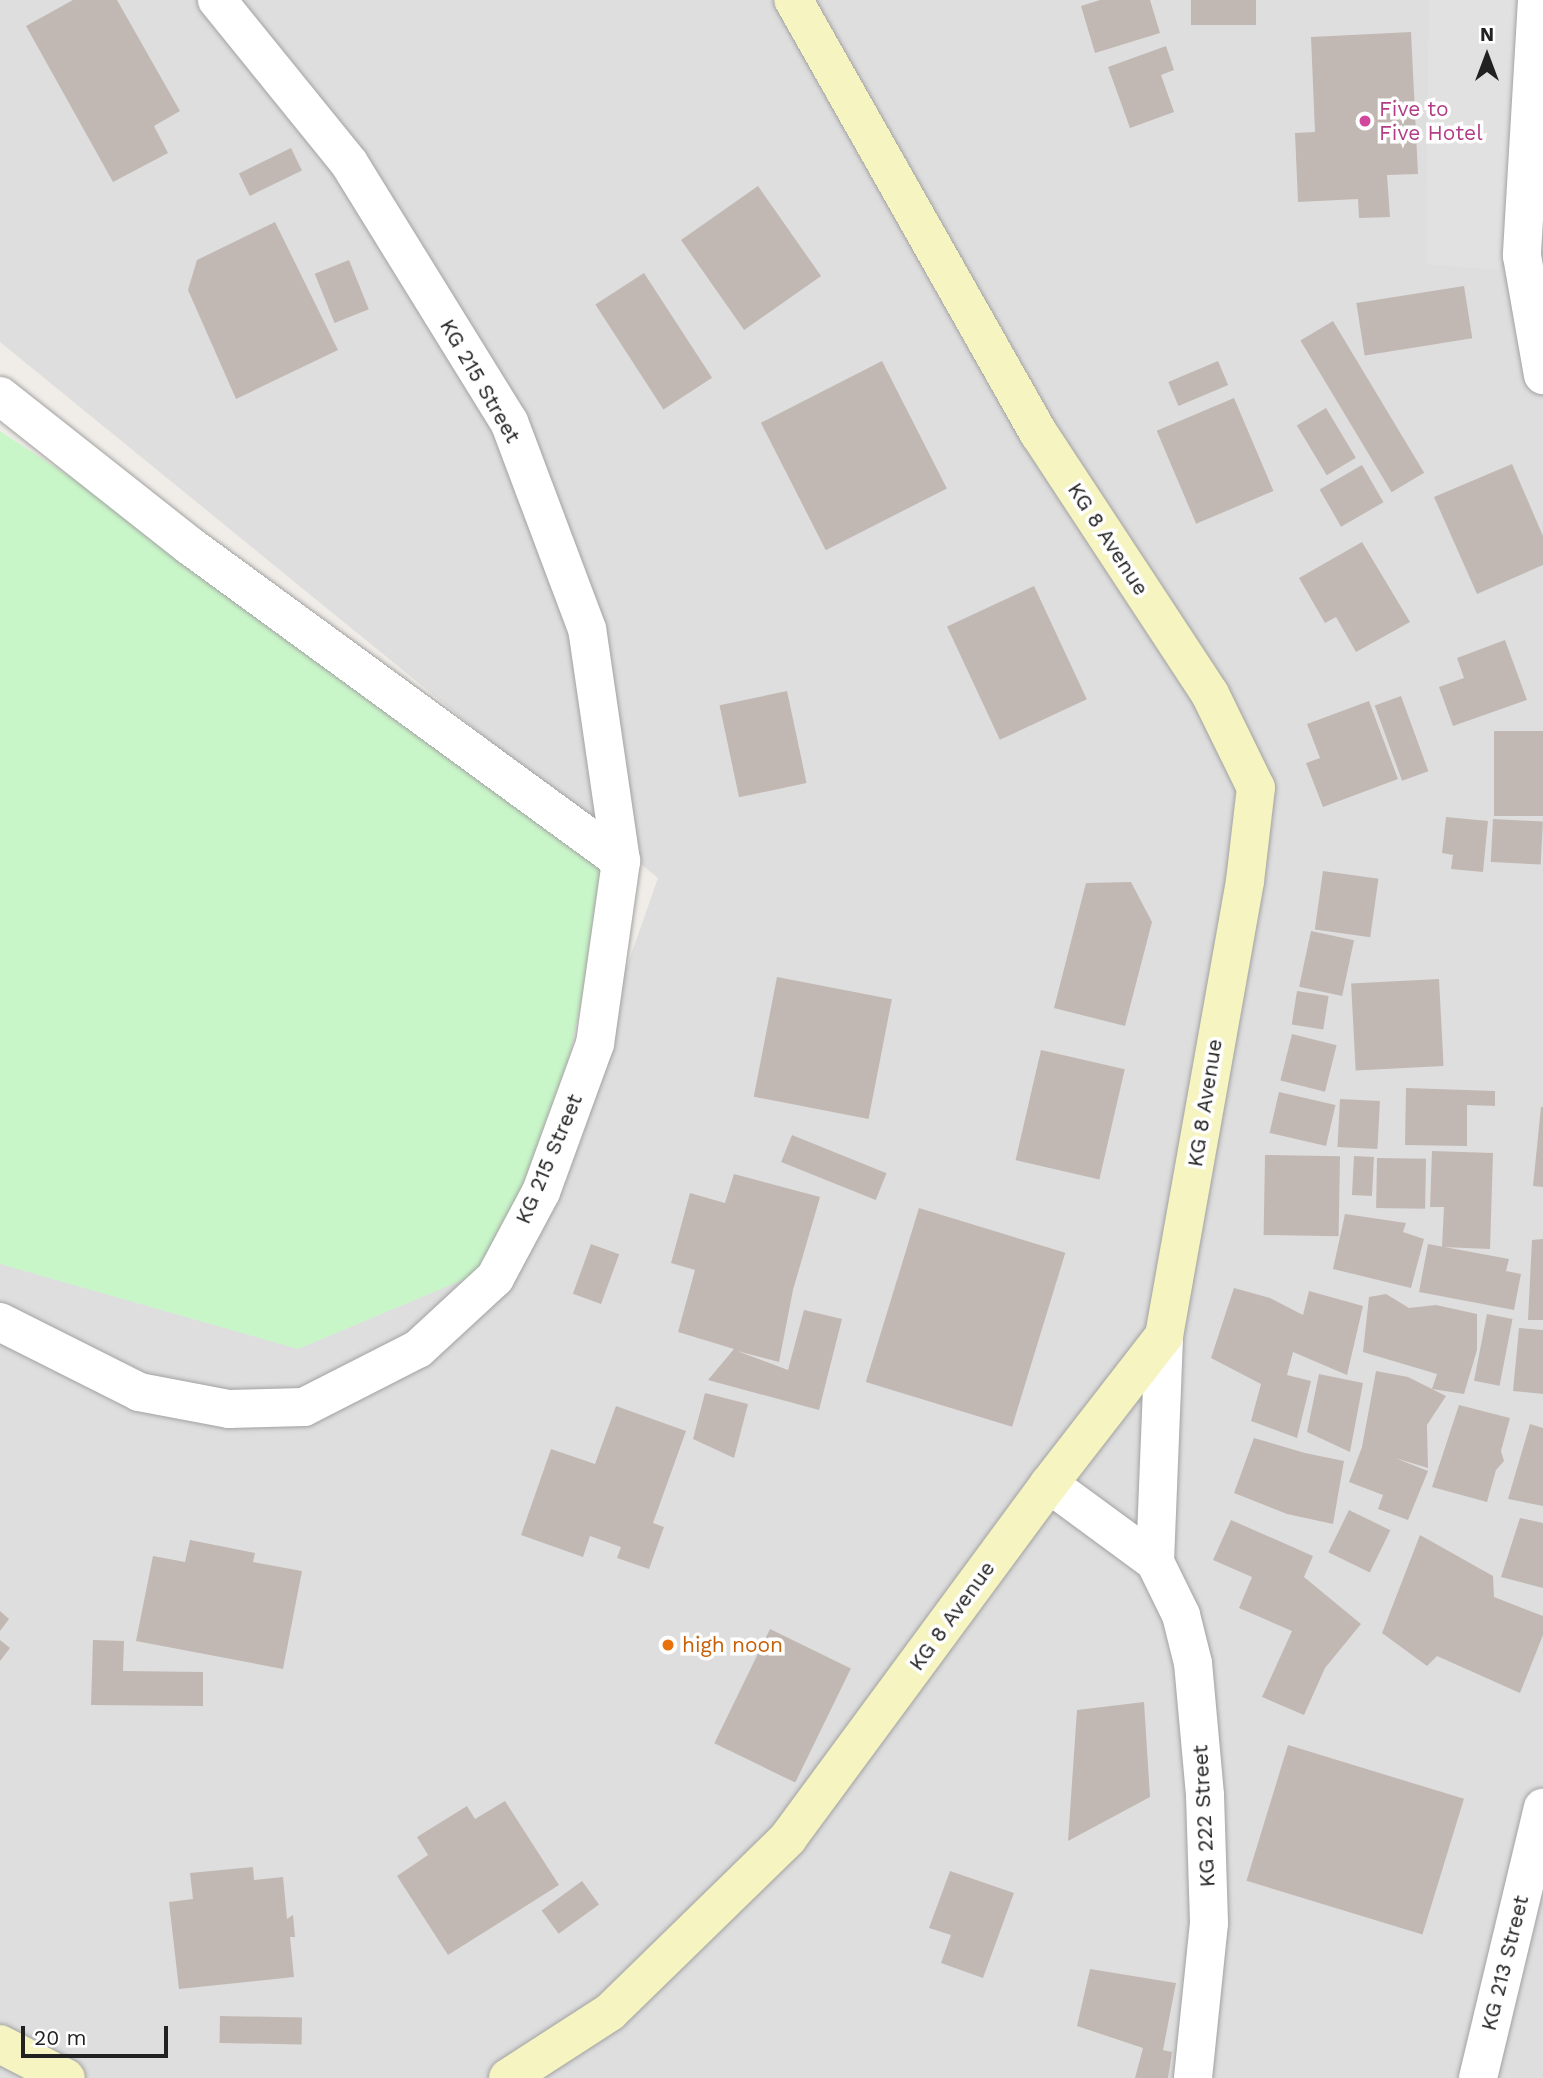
<!DOCTYPE html>
<html>
<head>
<meta charset="utf-8">
<style>
	body { margin:0 }
	#map { position:relative; width:1543px; height:2078px; overflow:hidden; background:#f0ede8; font-family:"Work Sans",sans-serif }
	div>[style] { position:absolute }
	.residential>* { inset:0; background:#dfdede }
	.park>* { inset:0; background:#c9f6c9 }
	.parking>* { inset:0; background:#e1e1e1 }
	.building>* { inset:0; background:#c1b8b4; transform-origin:0 0 }
	.roads { filter:drop-shadow(0 0 2px #a2a2a2) drop-shadow(0 0 2px #a2a2a2) }
	.street>* { height:38px; margin:-19px; padding:0 19px; transform-origin:19px; border-radius:19px; background:#fff }
	.secondary>* { height:38px; margin:-19px; padding:0 19px; transform-origin:19px; border-radius:19px; background:#f6f4c0 }
	.dots>* { width:19px; height:19px; translate:-50% -50%; box-sizing:border-box; border:4px solid #fff; border-radius:50% }
	span { translate:-50% -50%; white-space:nowrap; text-align:center; line-height:1.15; -webkit-text-stroke:7px #fff; paint-order:stroke }
	.hotel-label { font-size:21px; color:#b23c85 }
	.left { translate:0 -50%; text-align:left }
	.street-label { font-size:21px; color:#212121 }
	.food-label { font-size:21px; color:#c56008 }
	.north { position:absolute; left:1452px; top:21px; width:70px; height:70px; -webkit-text-stroke:5px #fff; paint-order:stroke; rotate:0deg; font-size:19px; font-weight:700; line-height:28px; text-align:center; color:#212121 }
	.north::after { content:''; display:block; margin:auto; width:24px; height:32px; background:#212121; clip-path:polygon(50% 0,100% 100%,50% 72%,0 100%) }
	.scale { position:absolute; left:21px; top:2026px; width:147px; height:32px; box-sizing:border-box; border:4px solid #212121; border-top:0; padding-left:9px; font-size:21px; line-height:24px; white-space:nowrap; color:#212121; -webkit-text-stroke:5px #fff; paint-order:stroke }
</style>
</head>
<body>
<div id="map">
	<div class="residential">
		<div style="clip-path:polygon(0 0,1543px 0,1543px 2078px,0 2078px,0 1207px,526px 1253px,658px 878px,0 342px)"></div>
	</div>
	<div class="park">
		<div style="clip-path:polygon(0 431px,617px 835px,527px 1253px,298px 1349px,0 1264px)"></div>
	</div>
	<div class="parking">
		<div style="clip-path:polygon(1429px 0,1524px 0,1511px 239px,1498px 270px,1426px 264px)"></div>
	</div>
	<div class="building">
		<div style="clip-path:polygon(73px 0,117px 0,180px 111px,154px 126px,168px 153px,113px 182px,26px 26px)"></div>
		<div style="clip-path:polygon(1100px 0,1150px 0,1160px 33px,1095px 53px,1081px 6px)"></div>
		<div style="left:1191px;top:0;width:65px;height:25px"></div>
		<div style="clip-path:polygon(1411px 32px,1418px 174px,1387px 175px,1390px 217px,1359px 218px,1358px 199px,1298px 202px,1295px 133px,1315px 132px,1311px 37px)"></div>
		<div style="clip-path:polygon(1166px 46px,1174px 70px,1161px 75px,1174px 112px,1130px 128px,1108px 67px)"></div>
		<div style="left:291px;top:148px;width:25px;height:58px;rotate:64deg"></div>
		<div style="left:758px;top:186px;width:110px;height:94px;rotate:55deg"></div>
		<div style="clip-path:polygon(275px 222px,338px 350px,236px 399px,188px 290px,197px 260px)"></div>
		<div style="left:349px;top:260px;width:53px;height:37px;rotate:68deg"></div>
		<div style="left:644px;top:273px;width:125px;height:58px;rotate:57deg"></div>
		<div style="left:1464px;top:286px;width:53px;height:109px;rotate:81deg"></div>
		<div style="left:1333px;top:321px;width:177px;height:38px;rotate:59deg"></div>
		<div style="left:882px;top:361px;width:143px;height:136px;rotate:63deg"></div>
		<div style="left:1218px;top:361px;width:26px;height:54px;rotate:67deg"></div>
		<div style="left:1234px;top:398px;width:101px;height:84px;rotate:67deg"></div>
		<div style="left:1326px;top:408px;width:58px;height:34px;rotate:59deg"></div>
		<div style="clip-path:polygon(1512px 464px,1543px 536px,1543px 565px,1477px 594px,1434px 497px)"></div>
		<div style="left:1362px;top:465px;width:43px;height:49px;rotate:60deg"></div>
		<div style="clip-path:polygon(1362px 542px,1410px 622px,1356px 652px,1336px 617px,1325px 623px,1299px 578px)"></div>
		<div style="left:1034px;top:586px;width:125px;height:96px;rotate:65deg"></div>
		<div style="clip-path:polygon(1505px 640px,1527px 700px,1453px 726px,1439px 687px,1464px 678px,1457px 658px)"></div>
		<div style="left:787px;top:691px;width:94px;height:69px;rotate:78deg"></div>
		<div style="left:1401px;top:696px;width:80px;height:28px;rotate:70deg"></div>
		<div style="clip-path:polygon(1369px 701px,1398px 779px,1323px 807px,1306px 763px,1320px 758px,1307px 724px)"></div>
		<div style="left:1494px;top:731px;width:49px;height:85px"></div>
		<div style="clip-path:polygon(1446px 817px,1488px 821px,1483px 872px,1451px 869px,1453px 855px,1442px 853px)"></div>
		<div style="left:1493px;top:819px;width:50px;height:43px;rotate:3deg"></div>
		<div style="left:1323px;top:871px;width:56px;height:59px;rotate:8deg"></div>
		<div style="clip-path:polygon(1131px 882px,1152px 922px,1125px 1026px,1054px 1008px,1086px 883px)"></div>
		<div style="left:1311px;top:931px;width:44px;height:57px;rotate:12deg"></div>
		<div style="left:777px;top:977px;width:117px;height:122px;rotate:11deg"></div>
		<div style="left:1439px;top:979px;width:87px;height:88px;rotate:87deg"></div>
		<div style="left:1297px;top:991px;width:32px;height:34px;rotate:9deg"></div>
		<div style="left:1292px;top:1034px;width:46px;height:48px;rotate:14deg"></div>
		<div style="left:1041px;top:1050px;width:86px;height:113px;rotate:13deg"></div>
		<div style="clip-path:polygon(1406px 1088px,1495px 1091px,1495px 1106px,1467px 1105px,1467px 1146px,1405px 1145px)"></div>
		<div style="left:1279px;top:1092px;width:58px;height:42px;rotate:13deg"></div>
		<div style="left:1340px;top:1099px;width:40px;height:48px;rotate:3deg"></div>
		<div style="clip-path:polygon(1541px 1107px,1543px 1107px,1543px 1187px,1533px 1186px)"></div>
		<div style="left:792px;top:1135px;width:102px;height:29px;rotate:22deg"></div>
		<div style="clip-path:polygon(1432px 1151px,1493px 1153px,1490px 1249px,1442px 1247px,1444px 1207px,1430px 1207px)"></div>
		<div style="left:1265px;top:1155px;width:75px;height:80px;rotate:1deg"></div>
		<div style="left:1354px;top:1156px;width:20px;height:39px;rotate:3deg"></div>
		<div style="left:1377px;top:1158px;width:49px;height:50px;rotate:1deg"></div>
		<div style="clip-path:polygon(734px 1174px,820px 1197px,793px 1290px,779px 1362px,737px 1351px,788px 1370px,804px 1310px,842px 1319px,819px 1410px,708px 1380px,734px 1349px,678px 1332px,695px 1270px,671px 1263px,690px 1193px,725px 1203px)"></div>
		<div style="left:919px;top:1208px;width:153px;height:182px;rotate:17deg"></div>
		<div style="clip-path:polygon(1345px 1214px,1406px 1223px,1403px 1232px,1424px 1239px,1411px 1288px,1333px 1269px)"></div>
		<div style="clip-path:polygon(1543px 1239px,1543px 1320px,1528px 1320px,1532px 1240px)"></div>
		<div style="left:591px;top:1244px;width:30px;height:53px;rotate:20deg"></div>
		<div style="clip-path:polygon(1428px 1244px,1509px 1259px,1506px 1271px,1521px 1274px,1514px 1310px,1419px 1292px)"></div>
		<div style="clip-path:polygon(1234px 1288px,1270px 1298px,1303px 1315px,1309px 1291px,1363px 1306px,1347px 1375px,1293px 1352px,1287px 1375px,1311px 1381px,1297px 1438px,1251px 1421px,1261px 1384px,1211px 1358px)"></div>
		<div style="clip-path:polygon(1386px 1294px,1409px 1308px,1436px 1305px,1477px 1314px,1477px 1350px,1464px 1394px,1432px 1389px,1446px 1396px,1427px 1425px,1428px 1468px,1395px 1458px,1428px 1471px,1408px 1520px,1378px 1509px,1383px 1495px,1349px 1482px,1362px 1447px,1376px 1371px,1408px 1377px,1432px 1389px,1437px 1374px,1363px 1352px,1369px 1297px)"></div>
		<div style="left:1487px;top:1314px;width:26px;height:68px;rotate:11deg"></div>
		<div style="clip-path:polygon(1519px 1328px,1543px 1330px,1543px 1394px,1513px 1391px)"></div>
		<div style="clip-path:polygon(1319px 1374px,1363px 1383px,1350px 1452px,1307px 1432px)"></div>
		<div style="clip-path:polygon(705px 1393px,748px 1404px,734px 1458px,693px 1439px)"></div>
		<div style="clip-path:polygon(1459px 1405px,1510px 1418px,1501px 1451px,1504px 1461px,1496px 1470px,1487px 1502px,1432px 1487px)"></div>
		<div style="clip-path:polygon(616px 1406px,686px 1431px,653px 1523px,664px 1527px,649px 1569px,617px 1558px,621px 1547px,590px 1536px,583px 1557px,521px 1535px,551px 1449px,595px 1464px)"></div>
		<div style="clip-path:polygon(1530px 1424px,1543px 1428px,1543px 1506px,1508px 1499px)"></div>
		<div style="clip-path:polygon(1254px 1438px,1305px 1453px,1344px 1461px,1333px 1524px,1287px 1514px,1234px 1493px)"></div>
		<div style="left:1349px;top:1510px;width:46px;height:47px;rotate:26deg"></div>
		<div style="clip-path:polygon(1520px 1518px,1543px 1523px,1543px 1588px,1501px 1577px)"></div>
		<div style="clip-path:polygon(1231px 1520px,1313px 1556px,1304px 1577px,1361px 1624px,1325px 1668px,1304px 1715px,1262px 1697px,1292px 1631px,1239px 1608px,1252px 1577px,1213px 1560px)"></div>
		<div style="clip-path:polygon(1420px 1535px,1493px 1576px,1494px 1597px,1543px 1616px,1543px 1635px,1520px 1693px,1437px 1656px,1427px 1666px,1382px 1633px)"></div>
		<div style="clip-path:polygon(190px 1540px,255px 1553px,253px 1562px,302px 1571px,283px 1669px,136px 1641px,153px 1556px,185px 1562px)"></div>
		<div style="clip-path:polygon(0 1611px,9px 1619px,0 1631px)"></div>
		<div style="left:770px;top:1629px;width:90px;height:127px;rotate:26deg"></div>
		<div style="clip-path:polygon(0 1640px,10px 1648px,0 1661px)"></div>
		<div style="clip-path:polygon(93px 1640px,124px 1641px,123px 1671px,203px 1672px,203px 1706px,91px 1705px)"></div>
		<div style="clip-path:polygon(1144px 1702px,1150px 1797px,1068px 1841px,1077px 1710px)"></div>
		<div style="left:1288px;top:1745px;width:184px;height:142px;rotate:17deg"></div>
		<div style="clip-path:polygon(505px 1801px,559px 1885px,448px 1955px,397px 1876px,428px 1855px,417px 1837px,467px 1806px,475px 1819px)"></div>
		<div style="clip-path:polygon(253px 1867px,254px 1880px,283px 1877px,287px 1919px,293px 1915px,295px 1937px,290px 1937px,294px 1977px,179px 1989px,169px 1902px,193px 1899px,190px 1873px)"></div>
		<div style="clip-path:polygon(950px 1871px,1014px 1893px,983px 1978px,941px 1963px,951px 1935px,929px 1928px)"></div>
		<div style="left:582px;top:1881px;width:29px;height:50px;rotate:54deg"></div>
		<div style="clip-path:polygon(1090px 1969px,1176px 1983px,1163px 2050px,1172px 2052px,1168px 2078px,1135px 2078px,1143px 2048px,1077px 2026px)"></div>
		<div style="left:220px;top:2016px;width:82px;height:27px;rotate:1deg"></div>
	</div>
	<div class="roads">
		<div class="street">
			<div style="left:1537px;top:0;width:256px;rotate:93.4deg"></div>
			<div style="left:1522px;top:256px;width:121px;rotate:80deg"></div>
			<div style="left:0;top:396px;width:242px;rotate:38.3deg"></div>
			<div style="left:190px;top:546px;width:534px;rotate:36.16deg"></div>
			<div style="left:0;top:1322px;width:156px;rotate:26.7deg"></div>
			<div style="left:139px;top:1392px;width:92px;rotate:10.7deg"></div>
			<div style="left:229px;top:1409px;width:75px;rotate:-1.5deg"></div>
			<div style="left:304px;top:1407px;width:128px;rotate:-27deg"></div>
			<div style="left:418px;top:1349px;width:105px;rotate:-42.7deg"></div>
			<div style="left:495px;top:1278px;width:98px;rotate:-61.9deg"></div>
			<div style="left:541px;top:1192px;width:158px;rotate:-70deg"></div>
			<div style="left:595px;top:1044px;width:185px;rotate:-81.9deg"></div>
			<div style="left:621px;top:861px;width:234px;rotate:-98.3deg"></div>
			<div style="left:587px;top:629px;width:221px;rotate:-110.6deg"></div>
			<div style="left:509px;top:422px;width:304px;rotate:-121.7deg"></div>
			<div style="left:349px;top:163px;width:210px;rotate:-129deg"></div>
			<div style="left:1049px;top:1484px;width:132px;rotate:36.3deg"></div>
			<div style="left:1155px;top:1562px;width:59px;rotate:63.9deg"></div>
			<div style="left:1181px;top:1615px;width:49px;rotate:76deg"></div>
			<div style="left:1193px;top:1663px;width:133px;rotate:84.8deg"></div>
			<div style="left:1205px;top:1795px;width:128px;rotate:88.2deg"></div>
			<div style="left:1209px;top:1923px;width:156px;rotate:95.9deg"></div>
			<div style="left:1155px;top:1562px;width:226px;rotate:-87.7deg"></div>
			<div style="left:1478px;top:2078px;width:278px;rotate:-76.5deg"></div>
		</div>
		<div class="secondary">
			<div style="left:0;top:2044px;width:74px;rotate:27.3deg"></div>
			<div style="left:508px;top:2078px;width:121px;rotate:-32.9deg"></div>
			<div style="left:610px;top:2012px;width:249px;rotate:-44.3deg"></div>
			<div style="left:788px;top:1838px;width:440px;rotate:-53.6deg"></div>
			<div style="left:1049px;top:1484px;width:187px;rotate:-52.2deg"></div>
			<div style="left:1164px;top:1336px;width:462px;rotate:-79.9deg"></div>
			<div style="left:1245px;top:881px;width:94px;rotate:-83.3deg"></div>
			<div style="left:1256px;top:788px;width:105px;rotate:-116.1deg"></div>
			<div style="left:1210px;top:694px;width:311px;rotate:-123.3deg"></div>
			<div style="left:1039px;top:434px;width:499px;rotate:-119.5deg"></div>
		</div>
	</div>
	<div class="dots">
		<div style="left:1365px;top:121px;background:#d1479c"></div>
		<div style="left:668px;top:1645px;background:#e8710a"></div>
	</div>
	<div class="hotel-label">
		<span class="left" style="left:1379px;top:121px">Five to<br>Five Hotel</span>
	</div>
	<div class="street-label">
		<span style="left:480px;top:381px;rotate:60deg">KG 215 Street</span>
		<span style="left:1108px;top:539px;rotate:57deg">KG 8 Avenue</span>
		<span style="left:1205px;top:1103px;rotate:-81deg">KG 8 Avenue</span>
		<span style="left:549px;top:1159px;rotate:-67deg">KG 215 Street</span>
		<span style="left:952px;top:1616px;rotate:-54deg">KG 8 Avenue</span>
		<span style="left:1204px;top:1816px;rotate:-93deg">KG 222 Street</span>
		<span style="left:1505px;top:1963px;rotate:-76deg">KG 213 Street</span>
	</div>
	<div class="food-label">
		<span class="left" style="left:682px;top:1645px">high noon</span>
	</div>
	<div class="north">N</div>
	<div class="scale">20 m</div>
</div>
</body>
</html>
